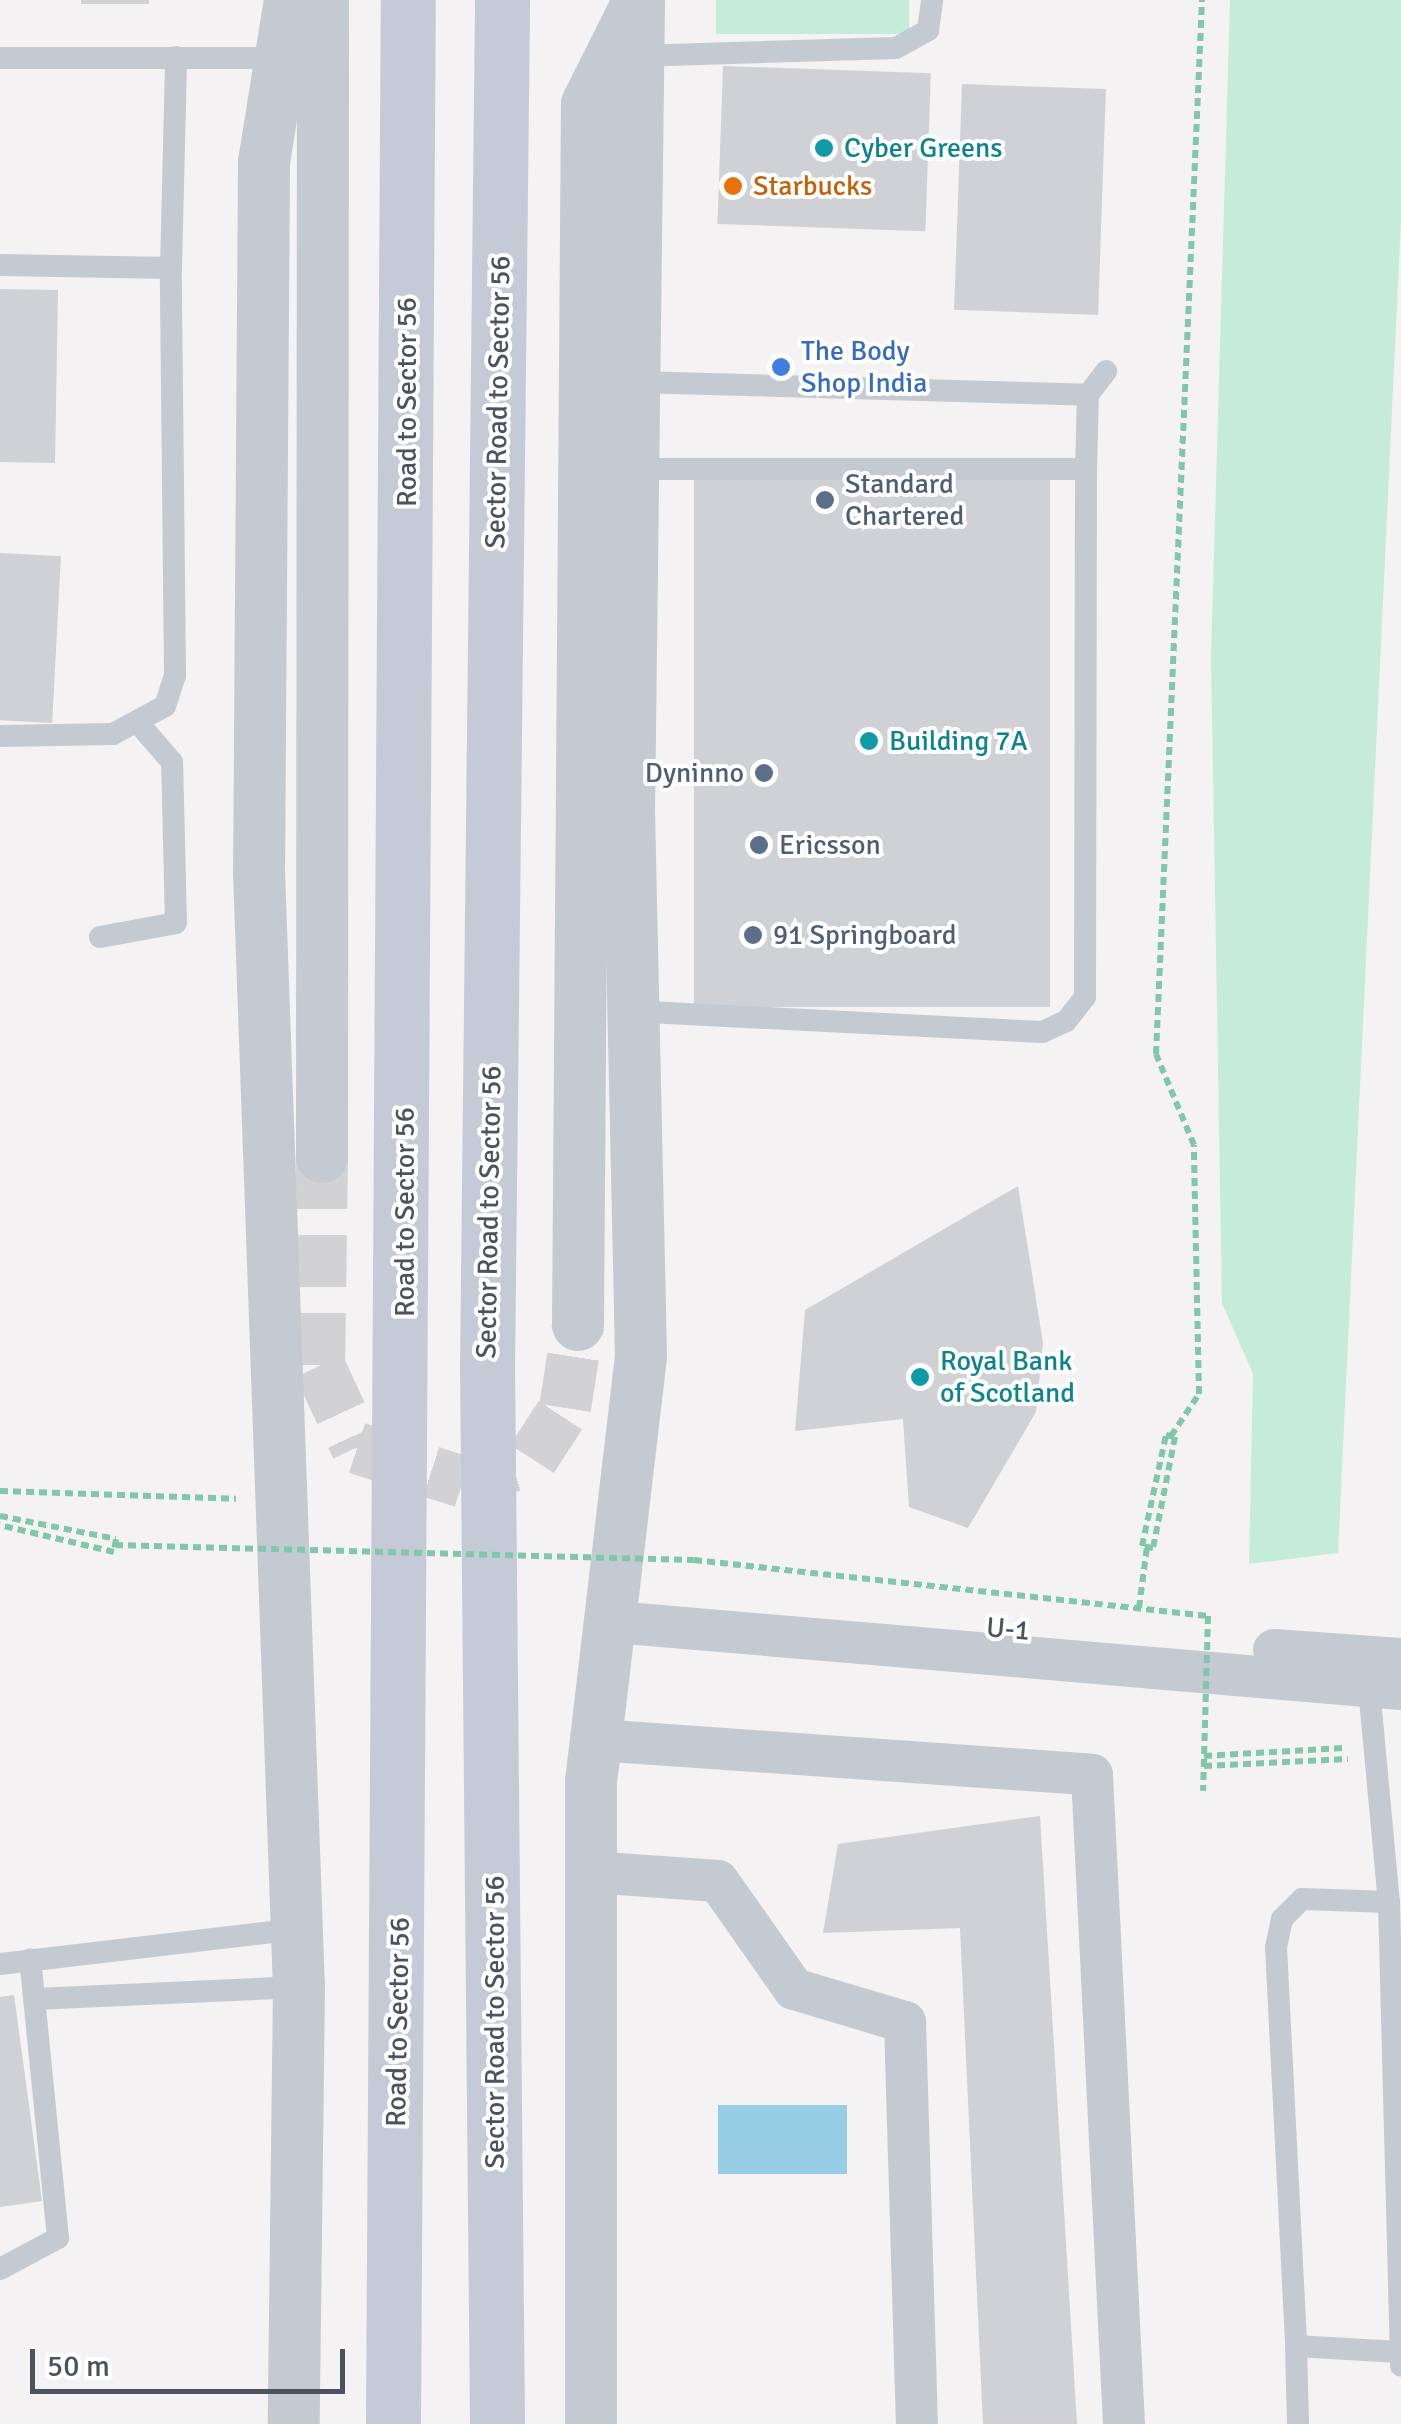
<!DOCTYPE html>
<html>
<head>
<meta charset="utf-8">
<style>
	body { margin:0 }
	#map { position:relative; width:1401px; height:2424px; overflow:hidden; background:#f4f2f2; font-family:Signika,sans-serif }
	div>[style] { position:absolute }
	.green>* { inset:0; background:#c5ecd8; transform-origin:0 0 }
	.water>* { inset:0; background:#97cde5; transform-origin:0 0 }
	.building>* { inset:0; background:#cfd1d5; transform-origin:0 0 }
	.tertiary-tunnel>* { height:52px; margin-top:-26px; transform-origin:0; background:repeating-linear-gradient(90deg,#d2d2d4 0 52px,transparent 0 78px) }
	.path>* { height:6px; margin-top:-3px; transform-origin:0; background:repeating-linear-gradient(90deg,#80c7ab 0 8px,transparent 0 13px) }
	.service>* { height:22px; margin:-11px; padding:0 11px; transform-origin:11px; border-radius:11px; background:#c4cad2 }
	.minor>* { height:42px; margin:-21px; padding:0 21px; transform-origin:21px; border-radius:21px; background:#c4cad2 }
	.tertiary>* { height:52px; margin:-26px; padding:0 26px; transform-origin:26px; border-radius:26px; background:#c4cad2 }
	.secondary>* { height:55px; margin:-27.5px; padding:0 27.5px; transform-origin:27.5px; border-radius:27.5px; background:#c4cbd6 }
	.path-bridge>* { height:6px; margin-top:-3px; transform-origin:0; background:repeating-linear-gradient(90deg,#80c7ab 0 8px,transparent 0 13px) }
	.dots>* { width:28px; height:28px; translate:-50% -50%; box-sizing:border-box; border:5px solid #fff; border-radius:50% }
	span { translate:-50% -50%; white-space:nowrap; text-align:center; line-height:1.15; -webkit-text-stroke:8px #fff; paint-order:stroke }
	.culture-label { font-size:28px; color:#0d838f }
	.left { translate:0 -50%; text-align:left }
	.food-label { font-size:28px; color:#c56008 }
	.shop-label { font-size:28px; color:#366cbe }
	.street-label { font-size:28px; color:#4b535e }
	.service-label { font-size:28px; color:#4e5e75 }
	.right { translate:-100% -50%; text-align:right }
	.scale { position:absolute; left:30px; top:2349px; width:315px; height:45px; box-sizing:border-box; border:5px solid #4b535e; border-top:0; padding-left:12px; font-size:30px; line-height:35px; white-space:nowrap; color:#4b535e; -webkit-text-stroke:8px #fff; paint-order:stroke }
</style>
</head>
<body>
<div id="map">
	<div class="green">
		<div style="left:716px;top:0;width:193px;height:34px"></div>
		<div style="clip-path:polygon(1230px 0,1401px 0,1401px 220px,1338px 1553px,1249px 1564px,1253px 1374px,1222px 1303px,1211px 657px)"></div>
	</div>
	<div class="water">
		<div style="left:847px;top:2105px;width:69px;height:129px;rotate:90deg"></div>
	</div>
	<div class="building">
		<div style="left:81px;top:0;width:68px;height:4px"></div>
		<div style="left:723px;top:66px;width:208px;height:158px;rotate:2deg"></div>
		<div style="left:962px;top:84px;width:144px;height:226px;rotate:2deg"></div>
		<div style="left:58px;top:290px;width:173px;height:58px;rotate:91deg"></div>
		<div style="left:694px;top:473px;width:356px;height:534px"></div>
		<div style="left:0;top:553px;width:61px;height:167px;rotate:3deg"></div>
		<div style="clip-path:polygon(1018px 1186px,1043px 1343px,1036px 1412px,968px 1528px,909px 1507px,903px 1419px,795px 1431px,805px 1310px)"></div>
		<div style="clip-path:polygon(1040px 1816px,1077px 2424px,983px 2424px,960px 1928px,823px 1933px,838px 1844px)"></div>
		<div style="clip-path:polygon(14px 1995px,42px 2201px,0 2207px,0 1997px)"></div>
	</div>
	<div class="tertiary-tunnel">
		<div style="left:322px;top:1157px;width:209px;rotate:90.8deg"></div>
		<div style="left:319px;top:1366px;width:90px;rotate:65.1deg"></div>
		<div style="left:357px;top:1448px;width:111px;rotate:17.8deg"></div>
		<div style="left:463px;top:1482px;width:73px;rotate:-18.4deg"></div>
		<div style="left:532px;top:1459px;width:61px;rotate:-57.1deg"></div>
		<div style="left:565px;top:1408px;width:84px;rotate:-81.1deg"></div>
	</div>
	<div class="path">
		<div style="left:1166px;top:1435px;width:9px;rotate:13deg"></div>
		<div style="left:1175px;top:1437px;width:113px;rotate:101.2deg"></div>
		<div style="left:1153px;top:1548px;width:11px;rotate:-170deg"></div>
		<div style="left:1142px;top:1546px;width:114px;rotate:-77.8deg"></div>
		<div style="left:1171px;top:1436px;width:50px;rotate:-56.3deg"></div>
		<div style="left:1199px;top:1394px;width:249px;rotate:-91.2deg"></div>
		<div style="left:1194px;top:1145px;width:99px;rotate:-112.7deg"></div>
		<div style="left:1156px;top:1054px;width:1055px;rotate:-87.5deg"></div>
		<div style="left:0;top:1491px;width:236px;rotate:1.9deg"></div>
		<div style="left:0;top:1516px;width:118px;rotate:11.2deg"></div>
		<div style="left:116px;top:1539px;width:13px;rotate:99deg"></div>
		<div style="left:114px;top:1552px;width:117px;rotate:-166.7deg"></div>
		<div style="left:1139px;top:1608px;width:63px;rotate:-82.6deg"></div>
		<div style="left:1204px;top:1756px;width:139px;rotate:-3.3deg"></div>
		<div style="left:1204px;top:1766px;width:144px;rotate:-2.8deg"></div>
	</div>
	<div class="service">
		<div style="left:638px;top:56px;width:258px;rotate:-1.8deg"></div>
		<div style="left:896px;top:48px;width:37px;rotate:-29deg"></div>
		<div style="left:928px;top:30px;width:30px;rotate:-82deg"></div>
		<div style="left:0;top:58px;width:281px"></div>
		<div style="left:0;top:265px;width:171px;rotate:1deg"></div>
		<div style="left:171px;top:268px;width:211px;rotate:-88.6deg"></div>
		<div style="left:635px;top:382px;width:453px;rotate:1.6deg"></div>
		<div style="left:633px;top:469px;width:453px"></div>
		<div style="left:1086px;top:469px;width:528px;rotate:90.11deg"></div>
		<div style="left:1085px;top:997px;width:31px;rotate:128deg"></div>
		<div style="left:1066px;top:1021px;width:26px;rotate:155deg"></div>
		<div style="left:1042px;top:1032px;width:409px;rotate:-177.1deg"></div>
		<div style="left:1086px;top:469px;width:74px;rotate:-88.5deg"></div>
		<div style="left:1088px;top:395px;width:30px;rotate:-53deg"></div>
		<div style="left:0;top:736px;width:113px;rotate:-1deg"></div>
		<div style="left:113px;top:734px;width:59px;rotate:-28.3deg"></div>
		<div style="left:165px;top:706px;width:32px;rotate:-72deg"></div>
		<div style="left:175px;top:676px;width:408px;rotate:-90.6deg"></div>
		<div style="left:100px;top:937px;width:77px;rotate:-10.4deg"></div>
		<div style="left:176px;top:923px;width:161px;rotate:-91.4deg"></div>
		<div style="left:172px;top:762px;width:49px;rotate:-130.9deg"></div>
		<div style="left:1369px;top:1688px;width:215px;rotate:84.7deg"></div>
		<div style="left:1389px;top:1902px;width:464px;rotate:88.5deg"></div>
		<div style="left:1389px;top:1902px;width:87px;rotate:-178deg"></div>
		<div style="left:1302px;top:1899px;width:28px;rotate:135deg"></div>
		<div style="left:1282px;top:1919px;width:29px;rotate:102deg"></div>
		<div style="left:1276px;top:1947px;width:400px;rotate:87.1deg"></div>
		<div style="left:1296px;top:2346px;width:103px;rotate:3.3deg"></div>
		<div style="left:0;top:1964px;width:298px;rotate:-6.7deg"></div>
		<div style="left:35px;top:1999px;width:264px;rotate:-2.6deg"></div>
		<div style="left:0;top:2269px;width:66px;rotate:-28.1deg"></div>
		<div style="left:58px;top:2238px;width:280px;rotate:-95.7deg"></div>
		<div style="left:1296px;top:2346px;width:78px;rotate:88.5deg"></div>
	</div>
	<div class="minor">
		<div style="left:614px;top:1622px;width:790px;rotate:4.87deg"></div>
		<div style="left:1274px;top:1650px;width:127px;rotate:4.1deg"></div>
		<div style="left:597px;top:1740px;width:496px;rotate:4deg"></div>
		<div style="left:1092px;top:1775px;width:650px;rotate:87.18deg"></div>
		<div style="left:590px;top:1872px;width:128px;rotate:4deg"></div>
		<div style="left:718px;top:1881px;width:132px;rotate:54.9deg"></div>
		<div style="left:794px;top:1989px;width:116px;rotate:16.6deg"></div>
		<div style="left:905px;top:2022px;width:402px;rotate:88.3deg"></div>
	</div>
	<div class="tertiary">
		<div style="left:290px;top:0;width:165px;rotate:99.1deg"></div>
		<div style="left:264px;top:163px;width:709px;rotate:90.4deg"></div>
		<div style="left:259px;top:872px;width:1116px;rotate:87.95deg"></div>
		<div style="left:299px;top:1987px;width:437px;rotate:90.7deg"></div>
		<div style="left:322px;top:1157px;width:1157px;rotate:-89.95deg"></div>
		<div style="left:578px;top:1325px;width:1221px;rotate:-89.58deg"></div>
		<div style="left:587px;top:104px;width:105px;rotate:-63.4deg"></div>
		<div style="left:591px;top:2424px;width:642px;rotate:-90deg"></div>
		<div style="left:591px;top:1782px;width:429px;rotate:-83.3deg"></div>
		<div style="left:641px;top:1356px;width:546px;rotate:-91.26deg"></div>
		<div style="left:629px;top:810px;width:810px;rotate:-89.29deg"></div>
	</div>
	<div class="secondary">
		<div style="left:393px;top:2424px;width:2424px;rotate:-89.65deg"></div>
		<div style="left:497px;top:2424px;width:1054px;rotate:-90.54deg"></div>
		<div style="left:487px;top:1370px;width:1370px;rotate:-89.37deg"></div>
	</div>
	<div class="path-bridge">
		<div style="left:115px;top:1545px;width:579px;rotate:1.48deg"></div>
		<div style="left:694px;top:1560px;width:517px;rotate:6.22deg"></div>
		<div style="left:1208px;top:1616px;width:175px;rotate:91.6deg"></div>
	</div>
	<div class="dots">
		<div style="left:824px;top:148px;background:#0f9aa8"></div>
		<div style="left:733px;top:186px;background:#e8710a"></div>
		<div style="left:781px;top:367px;background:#3f7fe0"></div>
		<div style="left:825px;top:500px;background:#5c6f8a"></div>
		<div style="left:869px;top:741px;background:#0f9aa8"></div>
		<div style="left:764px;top:773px;background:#5c6f8a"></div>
		<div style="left:759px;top:845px;background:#5c6f8a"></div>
		<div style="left:753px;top:935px;background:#5c6f8a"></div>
		<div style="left:920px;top:1377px;background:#0f9aa8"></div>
	</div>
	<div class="culture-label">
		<span class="left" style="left:844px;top:148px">Cyber Greens</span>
		<span class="left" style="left:889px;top:741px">Building 7A</span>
		<span class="left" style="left:940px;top:1377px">Royal Bank<br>of Scotland</span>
	</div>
	<div class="food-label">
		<span class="left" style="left:753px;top:186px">Starbucks</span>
	</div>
	<div class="shop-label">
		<span class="left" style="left:801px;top:367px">The Body<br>Shop India</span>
	</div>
	<div class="street-label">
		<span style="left:407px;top:402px;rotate:-90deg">Road to Sector 56</span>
		<span style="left:498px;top:402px;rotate:-89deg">Sector Road to Sector 56</span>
		<span style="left:405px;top:1212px;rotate:-90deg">Road to Sector 56</span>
		<span style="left:489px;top:1212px;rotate:-89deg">Sector Road to Sector 56</span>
		<span style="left:1008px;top:1629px;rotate:5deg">U-1</span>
		<span style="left:398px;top:2022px;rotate:-89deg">Road to Sector 56</span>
		<span style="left:495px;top:2022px;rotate:-90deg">Sector Road to Sector 56</span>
	</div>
	<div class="service-label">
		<span class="left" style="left:845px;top:500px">Standard<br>Chartered</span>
		<span class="right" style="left:744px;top:773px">Dyninno</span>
		<span class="left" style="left:779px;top:845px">Ericsson</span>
		<span class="left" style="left:773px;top:935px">91 Springboard</span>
	</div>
	<div class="scale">50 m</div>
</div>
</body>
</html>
